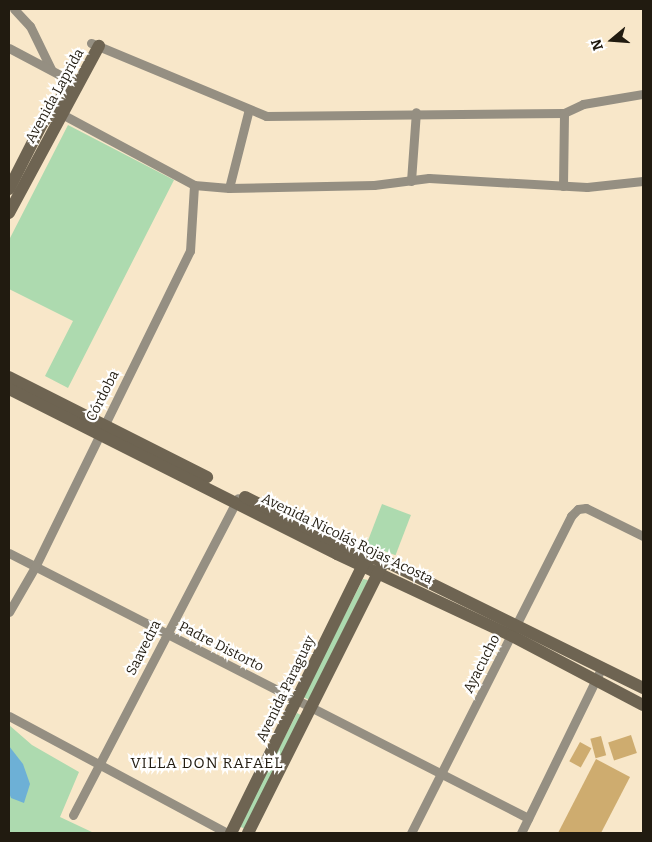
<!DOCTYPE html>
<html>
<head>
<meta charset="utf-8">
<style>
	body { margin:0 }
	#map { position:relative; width:652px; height:842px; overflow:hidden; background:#f8e7c9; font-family:Bitter,serif }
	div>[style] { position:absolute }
	.green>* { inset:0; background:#addaaf; transform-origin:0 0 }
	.water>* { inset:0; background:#6db0d6 }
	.building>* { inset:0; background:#ceac6f; transform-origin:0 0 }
	.street>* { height:9px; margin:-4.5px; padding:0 4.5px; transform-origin:4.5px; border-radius:4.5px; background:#958f82 }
	.secondary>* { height:12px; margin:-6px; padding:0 6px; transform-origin:6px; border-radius:6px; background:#6e6452 }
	span { translate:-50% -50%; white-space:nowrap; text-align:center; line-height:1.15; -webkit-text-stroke:4.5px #fff; paint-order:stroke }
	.street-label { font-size:14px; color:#211b10 }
	.neighbourhood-label { font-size:15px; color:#211b10; letter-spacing:1px }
	.frame { position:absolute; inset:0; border:10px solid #211b10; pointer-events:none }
	.north { position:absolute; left:587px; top:15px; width:50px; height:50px; -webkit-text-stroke:4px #fff; paint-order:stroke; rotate:252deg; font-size:14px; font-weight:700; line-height:20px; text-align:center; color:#211b10 }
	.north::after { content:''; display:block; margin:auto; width:18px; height:22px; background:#211b10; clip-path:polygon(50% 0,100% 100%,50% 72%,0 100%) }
</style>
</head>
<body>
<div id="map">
	<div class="green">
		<div style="clip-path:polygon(68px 125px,174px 180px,68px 388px,45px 376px,73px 321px,9px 289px,9px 240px)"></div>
		<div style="left:382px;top:504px;width:31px;height:43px;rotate:21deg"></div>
		<div style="clip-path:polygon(363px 579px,368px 580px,309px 700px,303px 697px)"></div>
		<div style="left:297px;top:713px;width:7px;height:127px;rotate:27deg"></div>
		<div style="clip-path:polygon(9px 725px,32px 745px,79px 772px,60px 817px,94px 833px,9px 833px)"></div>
	</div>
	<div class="water">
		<div style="clip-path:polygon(9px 746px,23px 764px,30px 784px,24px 803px,11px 798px,9px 793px)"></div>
	</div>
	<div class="building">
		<div style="left:631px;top:735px;width:19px;height:24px;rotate:72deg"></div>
		<div style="left:601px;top:736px;width:20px;height:11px;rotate:75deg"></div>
		<div style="left:580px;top:742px;width:13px;height:22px;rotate:29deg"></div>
		<div style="clip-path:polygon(596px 759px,630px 777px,601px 833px,558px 833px)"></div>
	</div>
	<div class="street">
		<div style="left:14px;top:9px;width:23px;rotate:47deg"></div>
		<div style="left:30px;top:26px;width:48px;rotate:64deg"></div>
		<div style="left:91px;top:43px;width:190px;rotate:22.6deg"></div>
		<div style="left:266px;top:116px;width:298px;rotate:-0.6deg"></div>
		<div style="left:564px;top:113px;width:21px;rotate:-25deg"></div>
		<div style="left:583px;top:104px;width:61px;rotate:-9.5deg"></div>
		<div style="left:9px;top:48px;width:77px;rotate:27.9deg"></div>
		<div style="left:58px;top:112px;width:154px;rotate:28.2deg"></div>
		<div style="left:194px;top:185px;width:35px;rotate:5deg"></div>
		<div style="left:229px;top:188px;width:145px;rotate:-1.2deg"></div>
		<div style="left:374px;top:185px;width:55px;rotate:-7.3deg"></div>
		<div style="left:429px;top:178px;width:158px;rotate:3.3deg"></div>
		<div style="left:587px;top:187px;width:56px;rotate:-6.1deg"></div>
		<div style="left:411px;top:181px;width:69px;rotate:-85.9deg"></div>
		<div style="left:563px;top:186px;width:73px;rotate:-89.2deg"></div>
		<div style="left:229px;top:188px;width:81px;rotate:-75.8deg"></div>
		<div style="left:9px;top:553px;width:583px;rotate:27.05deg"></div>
		<div style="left:9px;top:612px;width:52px;rotate:-60deg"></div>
		<div style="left:35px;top:567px;width:352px;rotate:-63.9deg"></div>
		<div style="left:190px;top:251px;width:66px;rotate:-86.5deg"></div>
		<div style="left:9px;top:716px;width:247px;rotate:28.2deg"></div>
		<div style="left:73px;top:815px;width:357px;rotate:-62.5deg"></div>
		<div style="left:411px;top:833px;width:355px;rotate:-63.2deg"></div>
		<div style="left:571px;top:516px;width:10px;rotate:-45deg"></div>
		<div style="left:578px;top:509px;width:8px;rotate:-7deg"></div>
		<div style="left:586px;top:508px;width:64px;rotate:26.2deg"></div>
		<div style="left:521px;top:833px;width:185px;rotate:-64deg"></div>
	</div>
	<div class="secondary">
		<div style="left:9px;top:189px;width:73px;rotate:-63.1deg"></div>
		<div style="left:42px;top:124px;width:54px;rotate:-54deg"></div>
		<div style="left:9px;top:213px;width:190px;rotate:-61.7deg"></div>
		<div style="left:9px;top:377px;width:222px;rotate:26.8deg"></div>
		<div style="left:9px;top:389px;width:367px;rotate:26.7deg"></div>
		<div style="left:337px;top:554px;width:193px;rotate:25.1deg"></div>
		<div style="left:512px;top:636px;width:148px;rotate:27.8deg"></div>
		<div style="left:245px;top:497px;width:136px;rotate:26.2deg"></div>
		<div style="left:367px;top:557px;width:18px;rotate:13deg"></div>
		<div style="left:385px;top:561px;width:288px;rotate:26.2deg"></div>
		<div style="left:231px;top:833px;width:305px;rotate:-63.8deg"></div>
		<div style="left:248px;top:833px;width:300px;rotate:-63.4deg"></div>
	</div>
	<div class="street-label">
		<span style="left:55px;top:96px;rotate:-61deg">Avenida Laprida</span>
		<span style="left:103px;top:396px;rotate:-63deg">Córdoba</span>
		<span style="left:347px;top:539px;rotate:26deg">Avenida Nicolás Rojas Acosta</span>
		<span style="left:221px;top:647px;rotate:27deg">Padre Distorto</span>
		<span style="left:144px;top:648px;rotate:-63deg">Saavedra</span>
		<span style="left:482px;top:664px;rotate:-63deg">Ayacucho</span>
		<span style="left:286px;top:689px;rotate:-64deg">Avenida Paraguay</span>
	</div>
	<div class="neighbourhood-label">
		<span style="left:207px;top:764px">VILLA DON RAFAEL</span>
	</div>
	<div class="frame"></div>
	<div class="north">N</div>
</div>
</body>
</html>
